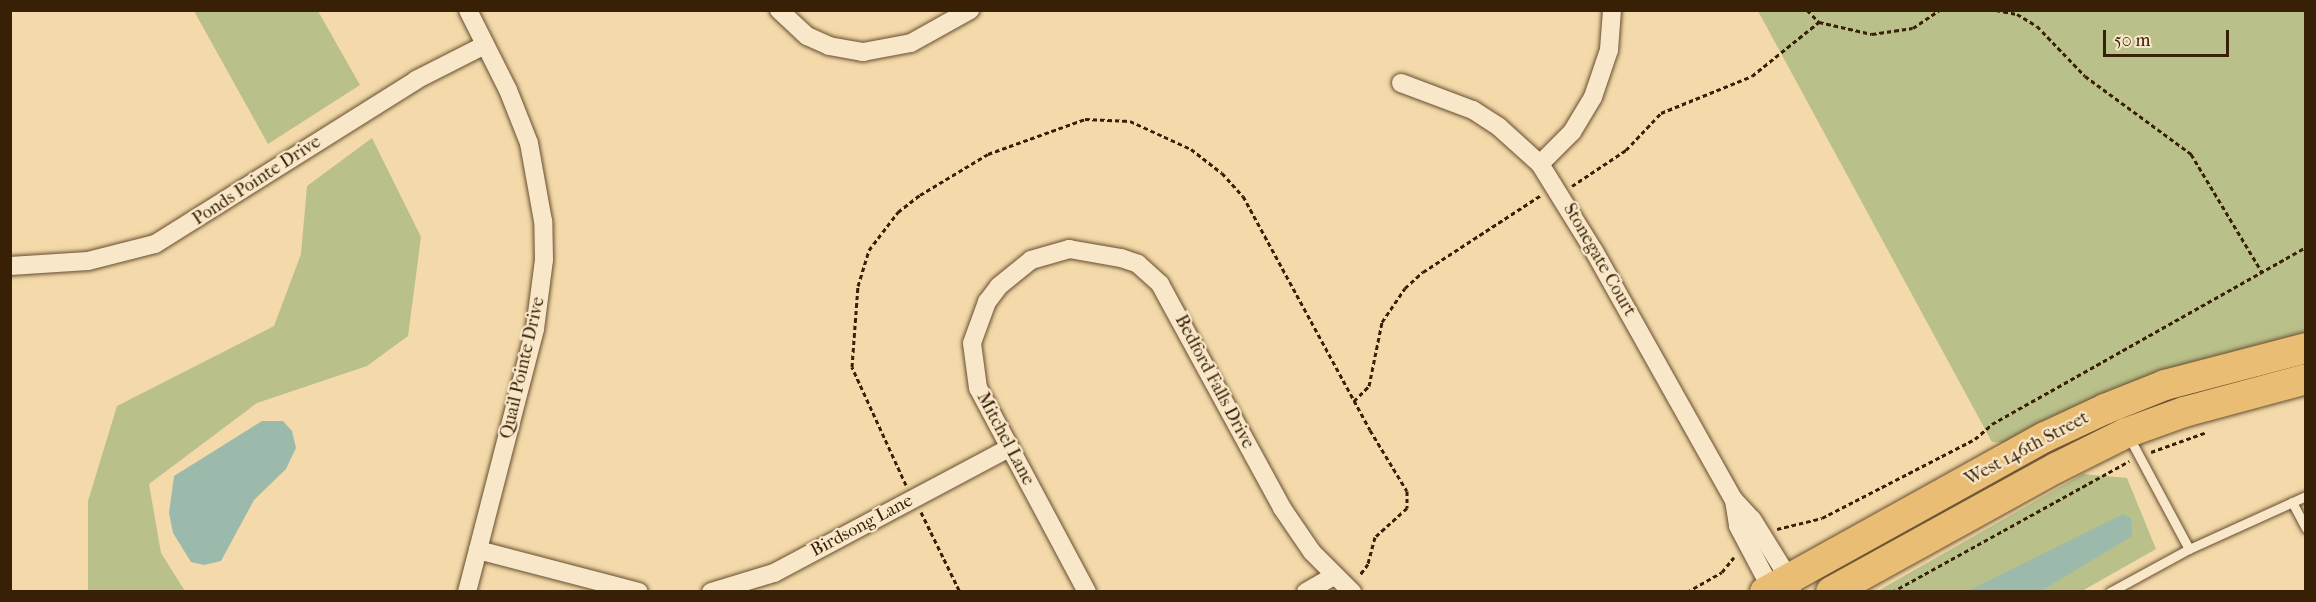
<!DOCTYPE html>
<html>
<head>
<meta charset="utf-8">
<style>
	body { margin:0 }
	#map { position:relative; width:2316px; height:602px; overflow:hidden; background:#f4daaa; font-family:"IM FELL French Canon",serif }
	div>[style] { position:absolute }
	.green>* { inset:0; background:#b9c08a }
	.water>* { inset:0; background:#9cbaac }
	.path>* { height:3px; margin-top:-1.5px; transform-origin:0; background:repeating-linear-gradient(90deg,#382006 0 4.5px,transparent 0 7.5px) }
	.roads { filter:drop-shadow(0 0 2px #674e2f) drop-shadow(0 0 2px #674e2f) }
	.service>* { height:9px; margin:-4.5px; padding:0 4.5px; transform-origin:4.5px; border-radius:4.5px; background:#f8e7c8 }
	.minor>* { height:18px; margin:-9px; padding:0 9px; transform-origin:9px; border-radius:9px; background:#f8e7c8 }
	.primary>* { height:30px; margin:-15px; padding:0 15px; transform-origin:15px; border-radius:15px; background:#eabd75 }
	span { translate:-50% -50%; white-space:nowrap; text-align:center; line-height:1.15; -webkit-text-stroke:4.5px #f8e7c8; paint-order:stroke }
	.street-label { font-size:18px; color:#382006 }
	.frame { position:absolute; inset:0; border:12px solid #382006; pointer-events:none }
	.scale { position:absolute; left:2103px; top:30px; width:126px; height:27px; box-sizing:border-box; border:3px solid #382006; border-top:0; padding-left:8px; font-size:18px; line-height:21px; white-space:nowrap; color:#382006; -webkit-text-stroke:4px #f8e7c8; paint-order:stroke }
</style>
</head>
<body>
<div id="map">
	<div class="green">
		<div style="clip-path:polygon(194px 11px,318px 11px,360px 85px,268px 144px)"></div>
		<div style="clip-path:polygon(1758px 11px,2305px 11px,2305px 336px,2012px 443px,1992px 442px)"></div>
		<div style="clip-path:polygon(372px 138px,421px 237px,408px 336px,367px 366px,257px 403px,149px 484px,161px 553px,185px 591px,88px 591px,88px 501px,117px 406px,274px 326px,301px 254px,307px 186px)"></div>
		<div style="clip-path:polygon(2083px 474px,2127px 478px,2156px 549px,2082px 591px,1876px 592px)"></div>
	</div>
	<div class="water">
		<div style="clip-path:polygon(262px 421px,283px 421px,292px 431px,296px 448px,286px 469px,254px 500px,221px 561px,204px 565px,191px 562px,173px 533px,169px 513px,174px 476px)"></div>
		<div style="clip-path:polygon(2123px 514px,2131px 518px,2132px 536px,2041px 591px,1968px 591px)"></div>
	</div>
	<div class="path">
		<div style="left:1807px;top:10px;width:17px;rotate:45deg"></div>
		<div style="left:1819px;top:22px;width:54px;rotate:12.8deg"></div>
		<div style="left:1872px;top:34px;width:41px;rotate:-8.3deg"></div>
		<div style="left:1913px;top:28px;width:32px;rotate:-34deg"></div>
		<div style="left:1996px;top:10px;width:21px;rotate:11deg"></div>
		<div style="left:2017px;top:14px;width:23px;rotate:31deg"></div>
		<div style="left:2037px;top:26px;width:69px;rotate:46.2deg"></div>
		<div style="left:2085px;top:76px;width:132px;rotate:36.3deg"></div>
		<div style="left:2191px;top:154px;width:138px;rotate:59deg"></div>
		<div style="left:1572px;top:186px;width:65px;rotate:-33.7deg"></div>
		<div style="left:1626px;top:150px;width:51px;rotate:-46.6deg"></div>
		<div style="left:1661px;top:113px;width:98px;rotate:-22.1deg"></div>
		<div style="left:1752px;top:76px;width:86px;rotate:-38.9deg"></div>
		<div style="left:1354px;top:401px;width:21px;rotate:-45deg"></div>
		<div style="left:1369px;top:386px;width:65px;rotate:-78.5deg"></div>
		<div style="left:1382px;top:322px;width:41px;rotate:-55.9deg"></div>
		<div style="left:1405px;top:288px;width:24px;rotate:-42deg"></div>
		<div style="left:1423px;top:272px;width:141px;rotate:-33.1deg"></div>
		<div style="left:2151px;top:452px;width:59px;rotate:-19.7deg"></div>
		<div style="left:906px;top:485px;width:130px;rotate:-114.6deg"></div>
		<div style="left:852px;top:367px;width:81px;rotate:-85.8deg"></div>
		<div style="left:858px;top:286px;width:38px;rotate:-73deg"></div>
		<div style="left:869px;top:250px;width:48px;rotate:-52.7deg"></div>
		<div style="left:898px;top:212px;width:28px;rotate:-38deg"></div>
		<div style="left:920px;top:195px;width:79px;rotate:-31.1deg"></div>
		<div style="left:988px;top:154px;width:103px;rotate:-19.8deg"></div>
		<div style="left:1085px;top:119px;width:45px;rotate:2.5deg"></div>
		<div style="left:1130px;top:121px;width:67px;rotate:24.7deg"></div>
		<div style="left:1191px;top:149px;width:39px;rotate:38deg"></div>
		<div style="left:1222px;top:173px;width:31px;rotate:48deg"></div>
		<div style="left:1243px;top:196px;width:266px;rotate:61.5deg"></div>
		<div style="left:1370px;top:430px;width:71px;rotate:58.8deg"></div>
		<div style="left:1407px;top:491px;width:17px;rotate:90deg"></div>
		<div style="left:1407px;top:508px;width:43px;rotate:137.8deg"></div>
		<div style="left:1375px;top:537px;width:28px;rotate:105deg"></div>
		<div style="left:1368px;top:564px;width:15px;rotate:127deg"></div>
		<div style="left:921px;top:512px;width:89px;rotate:64deg"></div>
		<div style="left:1777px;top:529px;width:46px;rotate:-13.7deg"></div>
		<div style="left:1822px;top:518px;width:172px;rotate:-27.3deg"></div>
		<div style="left:1975px;top:439px;width:23px;rotate:-41deg"></div>
		<div style="left:1992px;top:424px;width:360px;rotate:-29.4deg"></div>
		<div style="left:1687px;top:592px;width:40px;rotate:-29.7deg"></div>
		<div style="left:1722px;top:572px;width:19px;rotate:-51deg"></div>
		<div style="left:1892px;top:592px;width:271px;rotate:-28.9deg"></div>
	</div>
	<div class="roads">
		<div class="service">
			<div style="left:2292px;top:502px;width:30px;rotate:62deg"></div>
			<div style="left:2189px;top:549px;width:128px;rotate:-24.4deg"></div>
			<div style="left:2110px;top:592px;width:90px;rotate:-28.6deg"></div>
			<div style="left:2189px;top:549px;width:127px;rotate:-118.2deg"></div>
		</div>
		<div class="minor">
			<div style="left:779px;top:10px;width:38px;rotate:43deg"></div>
			<div style="left:807px;top:36px;width:24px;rotate:24deg"></div>
			<div style="left:829px;top:46px;width:35px;rotate:10deg"></div>
			<div style="left:863px;top:52px;width:49px;rotate:-10.6deg"></div>
			<div style="left:911px;top:43px;width:68px;rotate:-29.2deg"></div>
			<div style="left:1401px;top:83px;width:77px;rotate:20.6deg"></div>
			<div style="left:1473px;top:110px;width:31px;rotate:33deg"></div>
			<div style="left:1499px;top:127px;width:55px;rotate:42.1deg"></div>
			<div style="left:1540px;top:164px;width:102px;rotate:58.2deg"></div>
			<div style="left:1594px;top:251px;width:286px;rotate:60.7deg"></div>
			<div style="left:1734px;top:500px;width:26px;rotate:47deg"></div>
			<div style="left:1752px;top:519px;width:78px;rotate:58.2deg"></div>
			<div style="left:1540px;top:164px;width:45px;rotate:-45deg"></div>
			<div style="left:1572px;top:132px;width:41px;rotate:-59deg"></div>
			<div style="left:1593px;top:97px;width:50px;rotate:-71.2deg"></div>
			<div style="left:1609px;top:50px;width:40px;rotate:-85.7deg"></div>
			<div style="left:10px;top:266px;width:78px;rotate:-3.7deg"></div>
			<div style="left:88px;top:261px;width:69px;rotate:-14.2deg"></div>
			<div style="left:155px;top:244px;width:308px;rotate:-32.1deg"></div>
			<div style="left:416px;top:80px;width:77px;rotate:-26.9deg"></div>
			<div style="left:1734px;top:500px;width:26px;rotate:81deg"></div>
			<div style="left:1738px;top:526px;width:75px;rotate:62.1deg"></div>
			<div style="left:478px;top:550px;width:166px;rotate:14.6deg"></div>
			<div style="left:467px;top:592px;width:272px;rotate:-75.5deg"></div>
			<div style="left:535px;top:329px;width:70px;rotate:-82.6deg"></div>
			<div style="left:544px;top:260px;width:39px;rotate:-91deg"></div>
			<div style="left:543px;top:221px;width:79px;rotate:-100.2deg"></div>
			<div style="left:529px;top:143px;width:57px;rotate:-111.6deg"></div>
			<div style="left:508px;top:90px;width:89px;rotate:-116.6deg"></div>
			<div style="left:711px;top:592px;width:66px;rotate:-16.8deg"></div>
			<div style="left:774px;top:573px;width:266px;rotate:-28deg"></div>
			<div style="left:1087px;top:592px;width:231px;rotate:-118.1deg"></div>
			<div style="left:978px;top:388px;width:45px;rotate:-97.6deg"></div>
			<div style="left:972px;top:343px;width:44px;rotate:-69.9deg"></div>
			<div style="left:987px;top:302px;width:20px;rotate:-53deg"></div>
			<div style="left:999px;top:286px;width:41px;rotate:-39.1deg"></div>
			<div style="left:1031px;top:260px;width:40px;rotate:-16deg"></div>
			<div style="left:1069px;top:249px;width:53px;rotate:9.8deg"></div>
			<div style="left:1121px;top:258px;width:18px;rotate:19deg"></div>
			<div style="left:1138px;top:264px;width:30px;rotate:42deg"></div>
			<div style="left:1160px;top:284px;width:255px;rotate:61.4deg"></div>
			<div style="left:1282px;top:508px;width:53px;rotate:55.7deg"></div>
			<div style="left:1312px;top:552px;width:57px;rotate:45deg"></div>
			<div style="left:1306px;top:592px;width:32px;rotate:-30deg"></div>
		</div>
		<div class="primary">
			<div style="left:1765px;top:592px;width:320px;rotate:-29deg"></div>
			<div style="left:2045px;top:437px;width:66px;rotate:-25deg"></div>
			<div style="left:2105px;top:409px;width:65px;rotate:-21.8deg"></div>
			<div style="left:2165px;top:385px;width:146px;rotate:-14.7deg"></div>
			<div style="left:1831px;top:592px;width:257px;rotate:-28.9deg"></div>
			<div style="left:2056px;top:468px;width:78px;rotate:-26.6deg"></div>
			<div style="left:2126px;top:433px;width:62px;rotate:-19.9deg"></div>
			<div style="left:2184px;top:412px;width:126px;rotate:-15.1deg"></div>
		</div>
	</div>
	<div class="street-label">
		<span style="left:257px;top:181px;rotate:-33deg">Ponds Pointe Drive</span>
		<span style="left:1599px;top:260px;rotate:60deg">Stonegate Court</span>
		<span style="left:523px;top:368px;rotate:-77deg">Quail Pointe Drive</span>
		<span style="left:1214px;top:382px;rotate:62deg">Bedford Falls Drive</span>
		<span style="left:1005px;top:439px;rotate:62deg">Mitchel Lane</span>
		<span style="left:2027px;top:449px;rotate:-28deg">West 146th Street</span>
		<span style="left:862px;top:526px;rotate:-28deg">Birdsong Lane</span>
	</div>
	<div class="frame"></div>
	<div class="scale">50 m</div>
</div>
</body>
</html>
